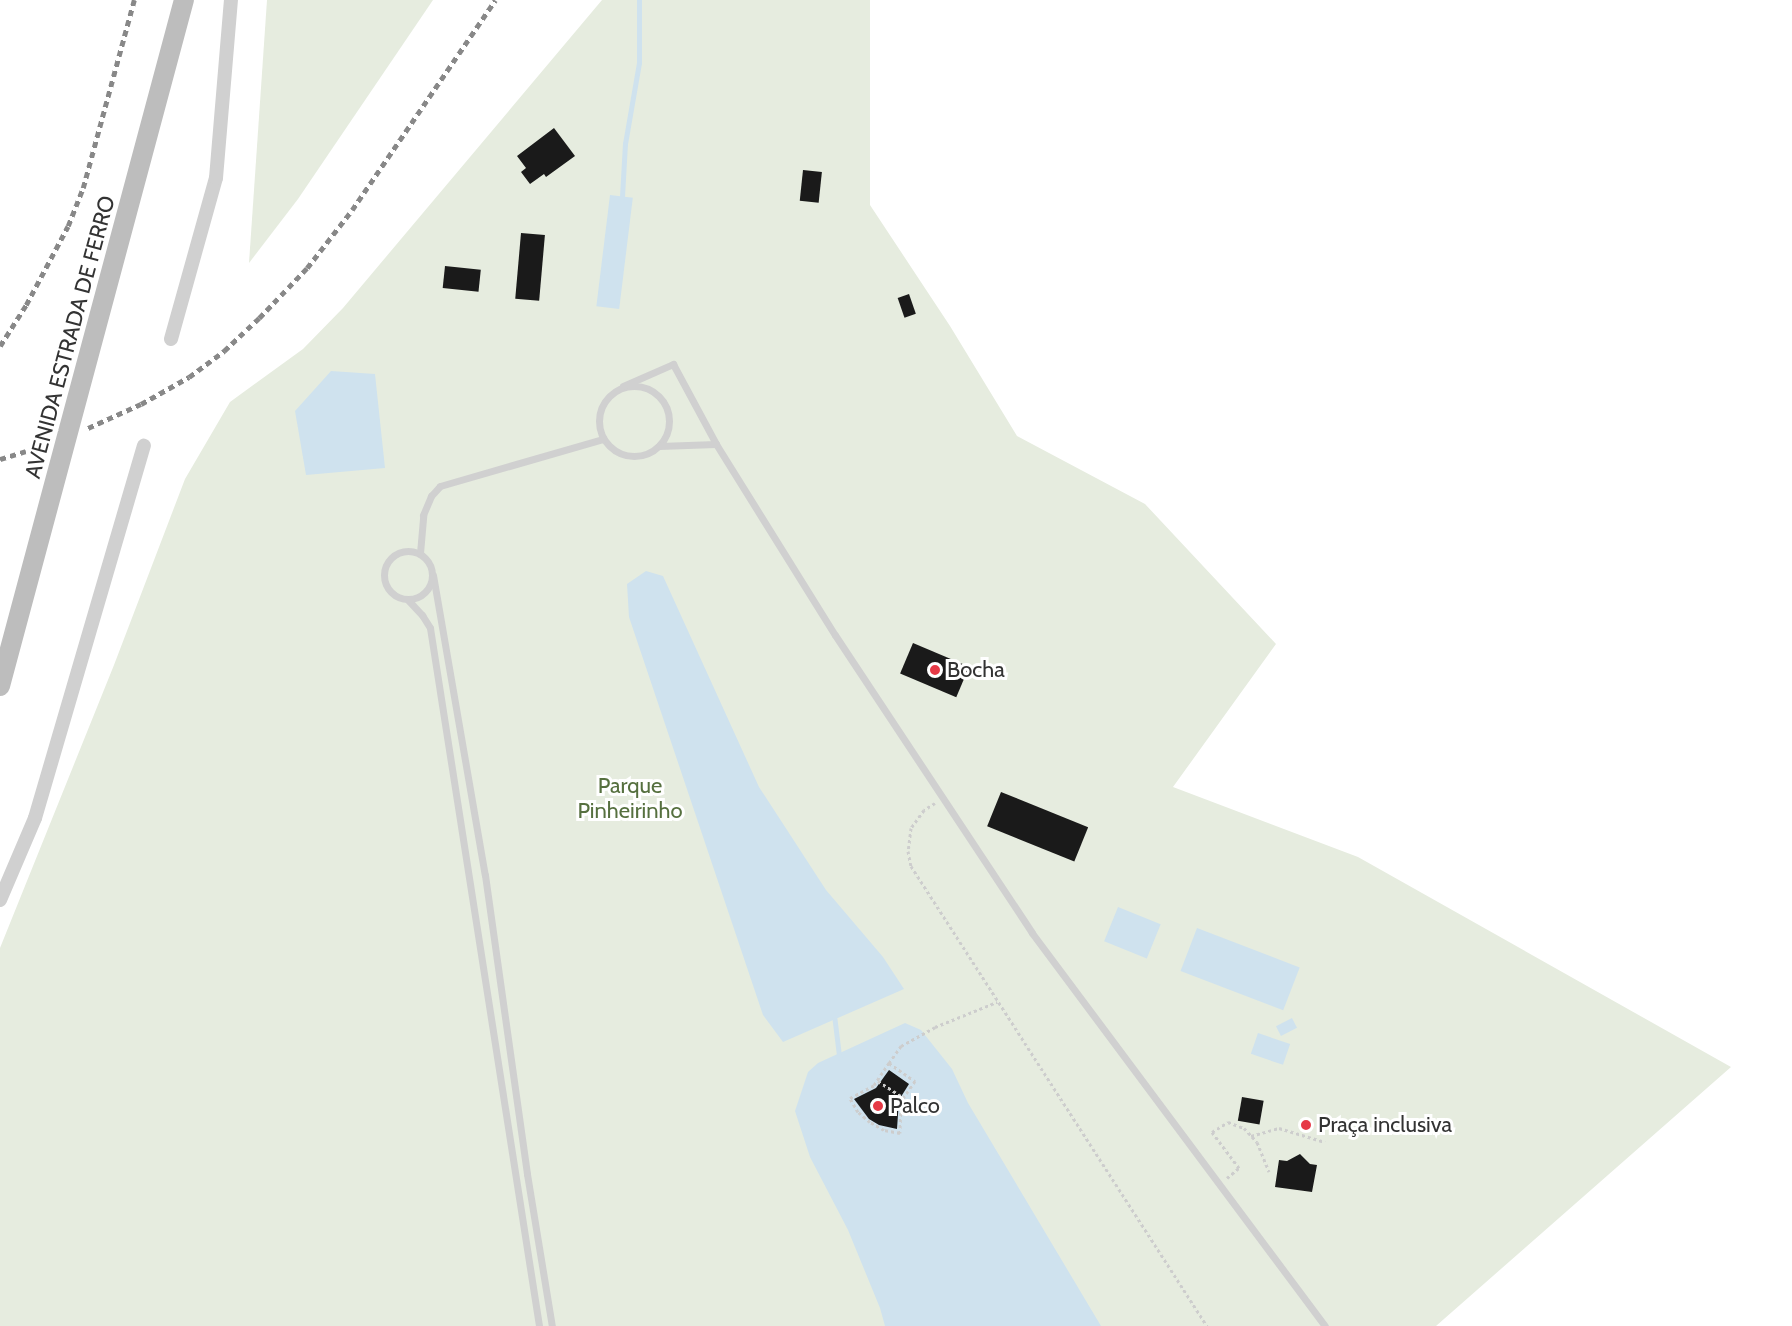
<!DOCTYPE html>
<html>
<head>
<meta charset="utf-8">
<style>
	body { margin:0 }
	#map { position:relative; width:1792px; height:1326px; overflow:hidden; background:#fff; font-family:Cabin,sans-serif }
	div>[style] { position:absolute }
	.green>* { inset:0; background:#e6ecdf }
	.water>* { inset:0; background:#cfe2ee; transform-origin:0 0 }
	.stream>* { height:4.5px; margin:-2.25px; padding:0 2.25px; transform-origin:2.25px; border-radius:2.25px; background:#cfe2ee }
	.building>* { inset:0; background:#1a1a1a; transform-origin:0 0 }
	.path>* { height:3px; margin-top:-1.5px; transform-origin:0; background:repeating-linear-gradient(90deg,#cdcdcd 0 3px,transparent 0 6px) }
	.service>* { height:7px; margin:-3.5px; padding:0 3.5px; transform-origin:3.5px; border-radius:3.5px; background:#d0d0d0 }
	.service>.ring { margin:-3.5px; padding:0; box-sizing:content-box; background:none; border:7px solid #d0d0d0; border-radius:50% }
	.minor>* { height:14px; margin:-7px; padding:0 7px; transform-origin:7px; border-radius:7px; background:#d0d0d0 }
	.secondary>* { height:20px; margin:-10px; padding:0 10px; transform-origin:10px; border-radius:10px; background:#bdbdbd }
	.rail>* { height:4.5px; margin-top:-2.25px; transform-origin:0; background:repeating-linear-gradient(90deg,#888 0 6px,transparent 0 10.5px) }
	.dots>* { width:16px; height:16px; translate:-50% -50%; box-sizing:border-box; border:3px solid #fff; border-radius:50% }
	span { translate:-50% -50%; white-space:nowrap; text-align:center; line-height:1.15; -webkit-text-stroke:6px #fff; paint-order:stroke }
	.street-label { font-size:22px; color:#333 }
	.poi-label { font-size:22px; color:#333 }
	.left { translate:0 -50%; text-align:left }
	.park-label { font-size:22px; color:#56703f }
</style>
</head>
<body>
<div id="map">
	<div class="green">
		<div style="clip-path:polygon(267px 0,433px 0,298px 199px,249px 263px)"></div>
		<div style="clip-path:polygon(602px 0,870px 0,870px 205px,950px 326px,1017px 436px,1145px 504px,1276px 644px,1173px 787px,1358px 857px,1731px 1067px,1436px 1326px,0 1326px,0 948px,114px 665px,185px 479px,230px 402px,303px 349px,343px 308px)"></div>
	</div>
	<div class="water">
		<div style="left:610px;top:195px;width:23px;height:112px;rotate:7deg"></div>
		<div style="clip-path:polygon(331px 371px,375px 374px,385px 468px,306px 475px,295px 411px)"></div>
		<div style="clip-path:polygon(646px 571px,663px 576px,759px 787px,826px 890px,883px 957px,904px 989px,783px 1042px,763px 1015px,629px 617px,627px 584px)"></div>
		<div style="left:1118px;top:907px;width:46px;height:37px;rotate:22deg"></div>
		<div style="left:1197px;top:928px;width:110px;height:46px;rotate:21deg"></div>
		<div style="left:1292px;top:1018px;width:11px;height:18px;rotate:63deg"></div>
		<div style="clip-path:polygon(905px 1023px,921px 1030px,952px 1069px,968px 1103px,1101px 1326px,885px 1326px,880px 1308px,848px 1230px,810px 1157px,795px 1111px,808px 1072px,818px 1063px)"></div>
		<div style="left:1258px;top:1033px;width:34px;height:22px;rotate:19deg"></div>
	</div>
	<div class="stream">
		<div style="left:622px;top:197px;width:53px;rotate:-86.8deg"></div>
		<div style="left:625px;top:144px;width:82px;rotate:-80.2deg"></div>
		<div style="left:639px;top:63px;width:63px;rotate:-90deg"></div>
		<div style="left:835px;top:1019px;width:39px;rotate:83deg"></div>
	</div>
	<div class="building">
		<div style="clip-path:polygon(554px 128px,575px 156px,546px 177px,544px 174px,530px 184px,521px 172px,526px 168px,517px 156px)"></div>
		<div style="left:803px;top:170px;width:19px;height:31px;rotate:6deg"></div>
		<div style="left:521px;top:233px;width:24px;height:66px;rotate:5deg"></div>
		<div style="left:445px;top:266px;width:36px;height:22px;rotate:6deg"></div>
		<div style="left:909px;top:294px;width:21px;height:12px;rotate:71deg"></div>
		<div style="left:913px;top:643px;width:61px;height:33px;rotate:23deg"></div>
		<div style="left:1001px;top:792px;width:94px;height:37px;rotate:22deg"></div>
		<div style="clip-path:polygon(889px 1070px,909px 1084px,899px 1100px,897px 1129px,879px 1125px,869px 1119px,854px 1099px,876px 1088px)"></div>
		<div style="left:1242px;top:1097px;width:22px;height:24px;rotate:10deg"></div>
		<div style="clip-path:polygon(1300px 1154px,1310px 1164px,1317px 1165px,1312px 1192px,1275px 1187px,1279px 1160px,1287px 1161px)"></div>
	</div>
	<div class="path">
		<div style="left:935px;top:803px;width:13px;rotate:148deg"></div>
		<div style="left:924px;top:810px;width:22px;rotate:126deg"></div>
		<div style="left:911px;top:828px;width:23px;rotate:97deg"></div>
		<div style="left:908px;top:851px;width:15px;rotate:79deg"></div>
		<div style="left:911px;top:866px;width:547px;rotate:57.24deg"></div>
		<div style="left:889px;top:1063px;width:32px;rotate:35deg"></div>
		<div style="left:915px;top:1081px;width:24px;rotate:125deg"></div>
		<div style="left:901px;top:1101px;width:32px;rotate:92deg"></div>
		<div style="left:900px;top:1133px;width:16px;rotate:-169deg"></div>
		<div style="left:884px;top:1130px;width:16px;rotate:-150deg"></div>
		<div style="left:870px;top:1122px;width:16px;rotate:-140deg"></div>
		<div style="left:858px;top:1112px;width:16px;rotate:-120deg"></div>
		<div style="left:850px;top:1098px;width:27px;rotate:-28deg"></div>
		<div style="left:874px;top:1085px;width:27px;rotate:-56deg"></div>
		<div style="left:889px;top:1063px;width:21px;rotate:-55deg"></div>
		<div style="left:901px;top:1046px;width:39px;rotate:-29deg"></div>
		<div style="left:935px;top:1027px;width:67px;rotate:-22deg"></div>
		<div style="left:878px;top:1081px;width:31px;rotate:33deg"></div>
		<div style="left:1251px;top:1136px;width:29px;rotate:-16deg"></div>
		<div style="left:1279px;top:1128px;width:48px;rotate:16.9deg"></div>
		<div style="left:1227px;top:1178px;width:16px;rotate:-40deg"></div>
		<div style="left:1239px;top:1168px;width:45px;rotate:-126.9deg"></div>
		<div style="left:1212px;top:1132px;width:19px;rotate:-32deg"></div>
		<div style="left:1228px;top:1122px;width:17px;rotate:21deg"></div>
		<div style="left:1244px;top:1128px;width:19px;rotate:47deg"></div>
		<div style="left:1257px;top:1142px;width:32px;rotate:68deg"></div>
	</div>
	<div class="service">
		<div class="ring" style="left:599px;top:386px;width:63px;height:63px"></div>
		<div style="left:623px;top:386px;width:55px;rotate:-23.7deg"></div>
		<div style="left:673px;top:364px;width:91px;rotate:61.7deg"></div>
		<div style="left:716px;top:444px;width:225px;rotate:58.1deg"></div>
		<div style="left:835px;top:635px;width:357px;rotate:56.5deg"></div>
		<div style="left:1032px;top:933px;width:490px;rotate:53.3deg"></div>
		<div style="left:659px;top:446px;width:57px;rotate:-2deg"></div>
		<div class="ring" style="left:384px;top:551px;width:41px;height:41px"></div>
		<div style="left:420px;top:553px;width:38px;rotate:-85deg"></div>
		<div style="left:423px;top:515px;width:21px;rotate:-67deg"></div>
		<div style="left:431px;top:496px;width:13px;rotate:-48deg"></div>
		<div style="left:440px;top:486px;width:170px;rotate:-16.1deg"></div>
		<div style="left:433px;top:575px;width:304px;rotate:80.2deg"></div>
		<div style="left:485px;top:875px;width:302px;rotate:82deg"></div>
		<div style="left:527px;top:1174px;width:154px;rotate:80.7deg"></div>
		<div style="left:408px;top:600px;width:21px;rotate:47deg"></div>
		<div style="left:422px;top:615px;width:15px;rotate:58deg"></div>
		<div style="left:430px;top:628px;width:706px;rotate:81.12deg"></div>
	</div>
	<div class="minor">
		<div style="left:171px;top:339px;width:167px;rotate:-74.4deg"></div>
		<div style="left:216px;top:178px;width:179px;rotate:-85.2deg"></div>
		<div style="left:0;top:900px;width:89px;rotate:-66.9deg"></div>
		<div style="left:35px;top:818px;width:388px;rotate:-73.7deg"></div>
	</div>
	<div class="secondary">
		<div style="left:0;top:686px;width:710px;rotate:-74.99deg"></div>
	</div>
	<div class="rail">
		<div style="left:0;top:346px;width:49px;rotate:-57.6deg"></div>
		<div style="left:26px;top:305px;width:89px;rotate:-62deg"></div>
		<div style="left:68px;top:226px;width:41px;rotate:-68.5deg"></div>
		<div style="left:83px;top:188px;width:195px;rotate:-74.8deg"></div>
		<div style="left:88px;top:428px;width:58px;rotate:-24.4deg"></div>
		<div style="left:141px;top:404px;width:55px;rotate:-29.4deg"></div>
		<div style="left:189px;top:377px;width:44px;rotate:-36.6deg"></div>
		<div style="left:224px;top:351px;width:48px;rotate:-43.3deg"></div>
		<div style="left:259px;top:318px;width:69px;rotate:-46.2deg"></div>
		<div style="left:307px;top:268px;width:73px;rotate:-52.2deg"></div>
		<div style="left:352px;top:210px;width:254px;rotate:-55.7deg"></div>
		<div style="left:0;top:459px;width:27px;rotate:-17deg"></div>
	</div>
	<div class="dots">
		<div style="left:935px;top:670px;background:#e63946"></div>
		<div style="left:878px;top:1106px;background:#e63946"></div>
		<div style="left:1306px;top:1125px;background:#e63946"></div>
	</div>
	<div class="street-label">
		<span style="left:70px;top:337px;rotate:-75deg">AVENIDA ESTRADA DE FERRO</span>
	</div>
	<div class="poi-label">
		<span class="left" style="left:947px;top:670px">Bocha</span>
		<span class="left" style="left:890px;top:1106px">Palco</span>
		<span class="left" style="left:1318px;top:1125px">Praça inclusiva</span>
	</div>
	<div class="park-label">
		<span style="left:630px;top:798px">Parque<br>Pinheirinho</span>
	</div>
</div>
</body>
</html>
